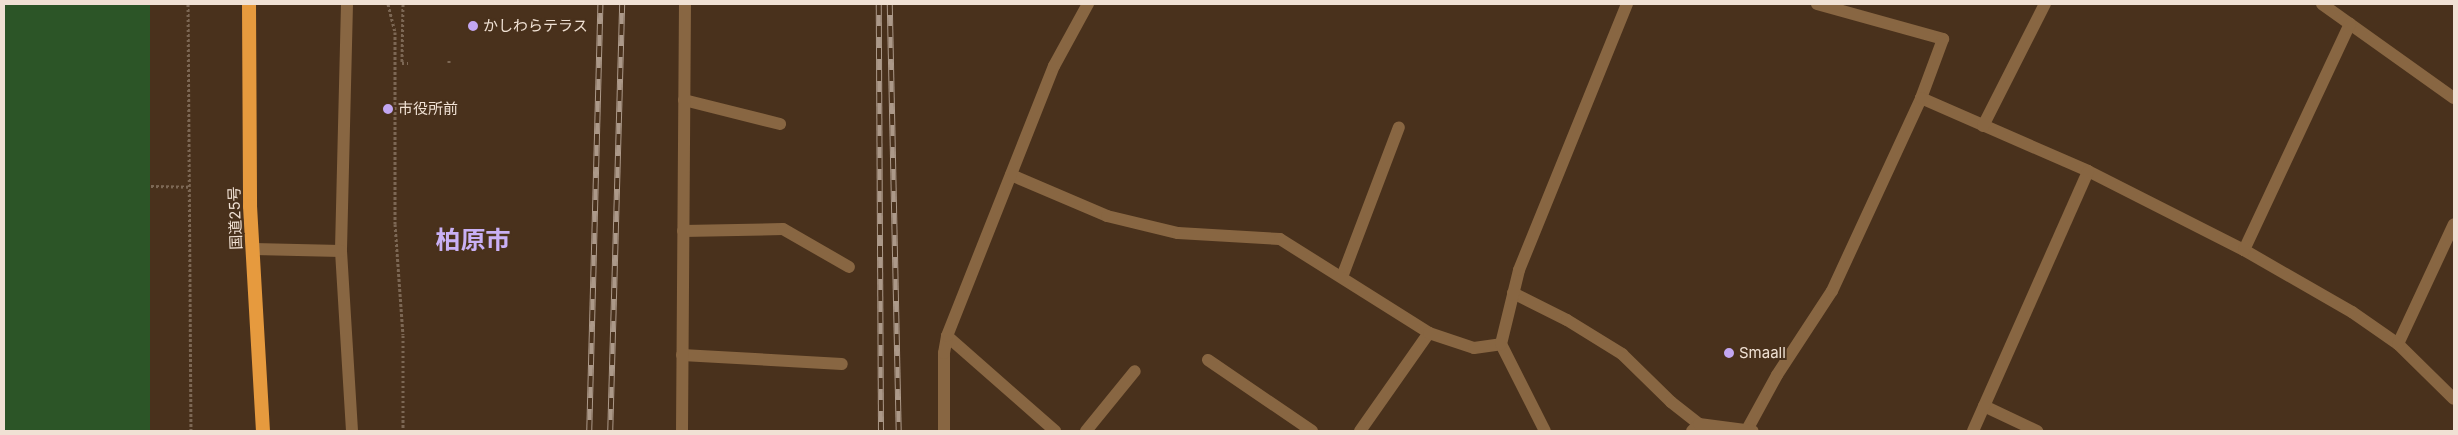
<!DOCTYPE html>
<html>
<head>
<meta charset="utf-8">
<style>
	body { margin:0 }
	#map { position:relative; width:2458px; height:435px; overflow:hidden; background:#49311c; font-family:Inter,"Noto Sans JP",sans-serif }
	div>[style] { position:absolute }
	.green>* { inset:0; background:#2c5527; transform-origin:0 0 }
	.path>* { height:3px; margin-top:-1.5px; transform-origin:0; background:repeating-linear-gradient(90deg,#7c6754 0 2.5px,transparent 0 5px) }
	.service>* { height:12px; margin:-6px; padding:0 6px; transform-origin:6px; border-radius:6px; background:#886642 }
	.minor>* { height:12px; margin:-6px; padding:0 6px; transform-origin:6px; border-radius:6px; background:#886642 }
	.trunk>* { height:14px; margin:-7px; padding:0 7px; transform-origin:7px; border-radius:7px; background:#e69a3e }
	.rail>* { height:5.5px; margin-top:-2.75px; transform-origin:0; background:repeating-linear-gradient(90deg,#49311c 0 11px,#ac9989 0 22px); box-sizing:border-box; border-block:1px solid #ac9989 }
	.dots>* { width:14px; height:14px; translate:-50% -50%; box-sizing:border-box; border:2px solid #49311c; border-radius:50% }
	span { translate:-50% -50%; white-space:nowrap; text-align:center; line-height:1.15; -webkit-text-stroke:4px #49311c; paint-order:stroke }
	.poi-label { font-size:15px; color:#f0e1d4 }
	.left { translate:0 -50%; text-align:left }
	.street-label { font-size:15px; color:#f0e1d4 }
	.town-label { font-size:25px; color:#c9b0f5; font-weight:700 }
	.frame { position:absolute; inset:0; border:5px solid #f0e1d4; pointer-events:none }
</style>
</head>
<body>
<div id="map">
	<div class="green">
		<div style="left:4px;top:4px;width:146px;height:427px"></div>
	</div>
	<div class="path">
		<div style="left:188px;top:4px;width:427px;rotate:89.6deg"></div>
		<div style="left:388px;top:4px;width:29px;rotate:76deg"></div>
		<div style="left:395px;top:32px;width:192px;rotate:90deg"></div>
		<div style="left:395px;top:224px;width:111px;rotate:85.9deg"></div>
		<div style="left:403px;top:335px;width:96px;rotate:90deg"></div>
		<div style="left:403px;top:4px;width:59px;rotate:91deg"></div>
		<div style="left:402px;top:63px;width:6px"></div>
		<div style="left:449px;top:63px;width:5px;rotate:-90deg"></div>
		<div style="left:151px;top:186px;width:39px;rotate:1deg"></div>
	</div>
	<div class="service">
		<div style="left:347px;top:4px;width:247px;rotate:91.4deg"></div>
		<div style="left:341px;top:251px;width:180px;rotate:86.5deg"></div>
		<div style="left:684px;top:100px;width:99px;rotate:14deg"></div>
		<div style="left:683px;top:231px;width:100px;rotate:-1.1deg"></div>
		<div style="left:783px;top:229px;width:76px;rotate:29.9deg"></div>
		<div style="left:252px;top:249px;width:89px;rotate:1.3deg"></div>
		<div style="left:1342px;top:277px;width:160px;rotate:-69.2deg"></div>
		<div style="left:682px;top:355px;width:160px;rotate:3.2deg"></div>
		<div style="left:1208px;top:360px;width:126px;rotate:34.3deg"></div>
		<div style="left:1748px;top:428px;width:60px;rotate:-61.3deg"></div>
		<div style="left:1777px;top:375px;width:100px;rotate:-56.8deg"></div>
		<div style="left:1832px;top:291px;width:213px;rotate:-65.2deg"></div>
		<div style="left:1086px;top:431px;width:77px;rotate:-50.8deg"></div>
	</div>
	<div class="minor">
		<div style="left:1817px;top:4px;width:131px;rotate:15.5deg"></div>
		<div style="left:1943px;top:39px;width:63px;rotate:110.4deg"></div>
		<div style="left:1921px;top:98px;width:182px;rotate:23.6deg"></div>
		<div style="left:2088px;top:171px;width:175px;rotate:26.9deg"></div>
		<div style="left:2244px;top:250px;width:125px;rotate:29.9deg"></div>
		<div style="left:2352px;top:312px;width:56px;rotate:34.8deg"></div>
		<div style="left:2398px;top:344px;width:78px;rotate:44.5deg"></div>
		<div style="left:2322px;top:4px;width:162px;rotate:35.5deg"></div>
		<div style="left:1983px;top:126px;width:137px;rotate:-63.1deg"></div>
		<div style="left:1011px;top:175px;width:104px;rotate:23.1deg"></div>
		<div style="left:1107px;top:216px;width:73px;rotate:13.5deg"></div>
		<div style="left:1178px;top:233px;width:102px;rotate:3.4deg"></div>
		<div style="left:1280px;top:239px;width:176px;rotate:32.2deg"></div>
		<div style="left:2244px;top:250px;width:250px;rotate:-64.9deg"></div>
		<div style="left:1513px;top:293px;width:60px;rotate:26.6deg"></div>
		<div style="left:1567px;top:320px;width:65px;rotate:31.7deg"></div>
		<div style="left:1622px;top:354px;width:69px;rotate:44.4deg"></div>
		<div style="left:1671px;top:402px;width:36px;rotate:38deg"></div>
		<div style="left:947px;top:336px;width:144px;rotate:41.3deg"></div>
		<div style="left:1501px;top:344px;width:97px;rotate:63.2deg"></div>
		<div style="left:2398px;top:344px;width:132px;rotate:-65deg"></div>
		<div style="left:1984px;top:406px;width:59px;rotate:25.3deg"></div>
		<div style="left:682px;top:431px;width:427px;rotate:-89.6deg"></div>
		<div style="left:944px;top:431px;width:78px;rotate:-90deg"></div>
		<div style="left:944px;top:353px;width:17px;rotate:-80deg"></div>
		<div style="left:947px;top:336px;width:290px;rotate:-68.4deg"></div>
		<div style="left:1054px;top:66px;width:71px;rotate:-61.3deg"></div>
		<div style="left:1360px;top:431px;width:120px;rotate:-54.9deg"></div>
		<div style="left:1429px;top:333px;width:47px;rotate:18.4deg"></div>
		<div style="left:1474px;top:348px;width:27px;rotate:-8deg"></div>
		<div style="left:1501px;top:344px;width:76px;rotate:-76.3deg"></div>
		<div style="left:1519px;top:270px;width:287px;rotate:-67.9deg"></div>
		<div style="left:1692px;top:431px;width:10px;rotate:-45deg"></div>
		<div style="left:1699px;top:424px;width:54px;rotate:7.4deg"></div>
		<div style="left:1973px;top:431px;width:284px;rotate:-66.1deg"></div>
	</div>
	<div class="trunk">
		<div style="left:249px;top:4px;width:202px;rotate:89.7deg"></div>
		<div style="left:250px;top:206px;width:225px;rotate:86.7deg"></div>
	</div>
	<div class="rail">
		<div style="left:879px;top:4px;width:427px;rotate:89.7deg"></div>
		<div style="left:890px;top:4px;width:427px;rotate:88.8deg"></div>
		<div style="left:589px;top:431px;width:427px;rotate:-88.5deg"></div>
		<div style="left:610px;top:431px;width:427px;rotate:-88.4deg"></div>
	</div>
	<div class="dots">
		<div style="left:473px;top:26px;background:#c3a7f2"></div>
		<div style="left:388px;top:109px;background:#c3a7f2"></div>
		<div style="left:1729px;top:353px;background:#c3a7f2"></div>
	</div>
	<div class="poi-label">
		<span class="left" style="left:483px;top:26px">かしわらテラス</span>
		<span class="left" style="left:398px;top:109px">市役所前</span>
		<span class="left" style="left:1739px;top:353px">Smaall</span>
	</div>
	<div class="street-label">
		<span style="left:235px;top:218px;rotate:-92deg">国道25号</span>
	</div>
	<div class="town-label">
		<span style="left:473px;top:240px">柏原市</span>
	</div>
	<div class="frame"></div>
</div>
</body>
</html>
